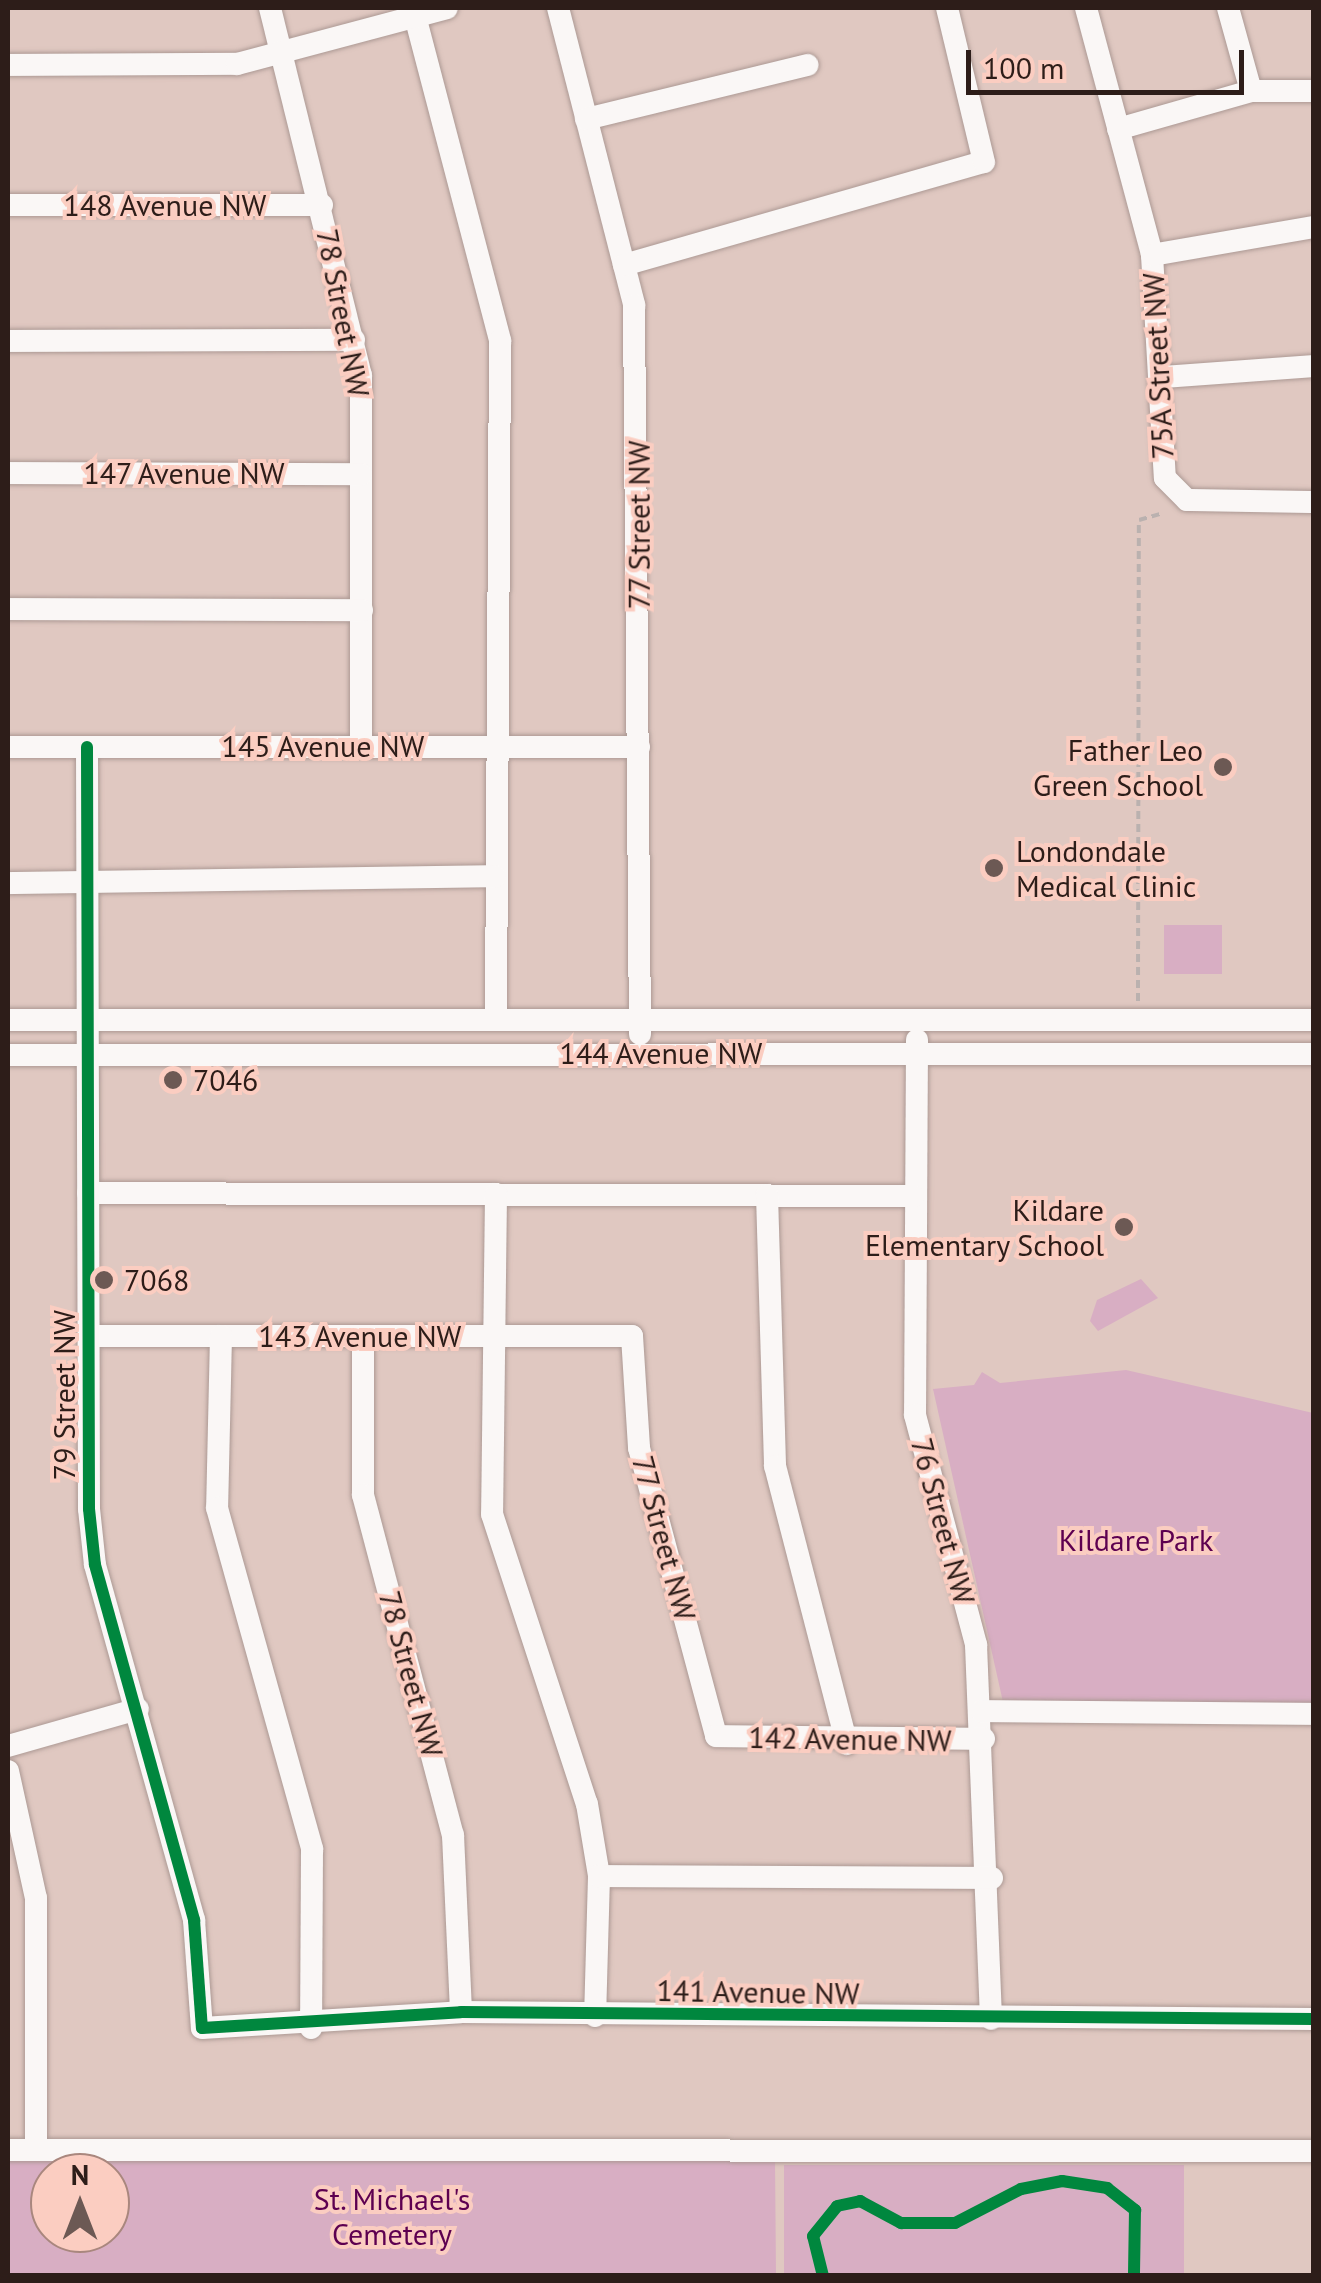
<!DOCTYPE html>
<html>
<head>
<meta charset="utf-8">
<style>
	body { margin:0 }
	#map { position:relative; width:1321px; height:2283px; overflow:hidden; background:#e0c8c1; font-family:"PT Sans",sans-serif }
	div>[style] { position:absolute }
	.green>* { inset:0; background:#d8aec3; transform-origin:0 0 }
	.path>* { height:4px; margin-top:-2px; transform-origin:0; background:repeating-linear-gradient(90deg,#bab1af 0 8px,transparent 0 13px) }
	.roads { filter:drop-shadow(0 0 2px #ac9994) drop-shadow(0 0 2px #ac9994) }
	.minor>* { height:22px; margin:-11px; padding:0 11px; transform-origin:11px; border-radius:11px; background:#faf7f6 }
	.cycleway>* { height:12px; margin:-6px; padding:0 6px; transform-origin:6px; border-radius:6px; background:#00873e }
	.dots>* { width:28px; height:28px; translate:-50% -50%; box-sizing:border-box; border:5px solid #fbcdc1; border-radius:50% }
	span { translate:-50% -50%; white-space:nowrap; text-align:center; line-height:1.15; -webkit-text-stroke:8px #fbcdc1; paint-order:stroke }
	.street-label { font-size:30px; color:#2d1d19 }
	.poi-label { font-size:30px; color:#2d1d19 }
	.right { translate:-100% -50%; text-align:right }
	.left { translate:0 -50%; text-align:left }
	.park-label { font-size:30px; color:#5d0050 }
	.frame { position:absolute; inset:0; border:10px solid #2d1d19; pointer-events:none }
	.north { position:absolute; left:30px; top:2153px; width:100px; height:100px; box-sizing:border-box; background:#fbcdc1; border:2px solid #a9877e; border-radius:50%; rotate:0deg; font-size:28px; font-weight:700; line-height:40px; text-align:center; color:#2d1d19 }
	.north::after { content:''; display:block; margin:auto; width:35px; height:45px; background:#6c5954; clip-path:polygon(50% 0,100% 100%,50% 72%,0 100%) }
	.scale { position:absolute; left:966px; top:50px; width:278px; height:45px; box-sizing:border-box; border:5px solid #2d1d19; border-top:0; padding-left:12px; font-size:30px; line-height:35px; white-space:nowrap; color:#2d1d19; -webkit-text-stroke:8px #fbcdc1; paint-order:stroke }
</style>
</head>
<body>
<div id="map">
	<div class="green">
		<div style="left:1164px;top:925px;width:58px;height:49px"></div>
		<div style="clip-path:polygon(1141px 1279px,1158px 1298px,1098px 1331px,1090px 1321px,1097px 1300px)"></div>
		<div style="clip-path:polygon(1126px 1370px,1313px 1413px,1313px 1707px,1003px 1702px,933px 1389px,974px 1385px,982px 1372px,1000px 1383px)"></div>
		<div style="clip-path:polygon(evenodd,8px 2156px,775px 2159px,776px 2275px,8px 2276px,8px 2156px,50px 2173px,110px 2173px,110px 2233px,50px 2233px,50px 2173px)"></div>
		<div style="left:784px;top:2165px;width:400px;height:110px"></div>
	</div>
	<div class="path">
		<div style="left:1138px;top:1001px;width:481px;rotate:-89.9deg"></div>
		<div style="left:1139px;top:520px;width:25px;rotate:-16deg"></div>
	</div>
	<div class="roads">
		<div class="minor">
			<div style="left:270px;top:8px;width:378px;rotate:76.1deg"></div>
			<div style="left:361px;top:375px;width:371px;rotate:90deg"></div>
			<div style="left:558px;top:8px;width:307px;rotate:75.6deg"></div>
			<div style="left:634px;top:305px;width:729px;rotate:89.53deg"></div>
			<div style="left:1086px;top:8px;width:256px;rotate:75deg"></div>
			<div style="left:1152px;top:255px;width:223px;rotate:86.7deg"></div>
			<div style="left:1165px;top:478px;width:31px;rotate:45deg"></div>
			<div style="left:1187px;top:500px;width:127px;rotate:0.9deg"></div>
			<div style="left:1228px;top:8px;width:86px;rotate:74.5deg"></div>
			<div style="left:415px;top:16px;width:336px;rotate:75.3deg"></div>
			<div style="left:500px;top:341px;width:679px;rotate:90.34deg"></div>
			<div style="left:8px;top:65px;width:229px;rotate:-0.3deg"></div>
			<div style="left:237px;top:64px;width:217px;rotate:-14.9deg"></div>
			<div style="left:586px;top:119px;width:228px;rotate:-13.7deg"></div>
			<div style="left:1118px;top:129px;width:138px;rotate:-15.9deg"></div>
			<div style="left:1251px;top:91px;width:63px"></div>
			<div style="left:8px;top:205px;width:314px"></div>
			<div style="left:1152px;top:255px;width:164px;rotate:-9.8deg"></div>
			<div style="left:624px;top:265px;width:374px;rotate:-16deg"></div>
			<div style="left:984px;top:162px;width:158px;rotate:-103.5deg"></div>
			<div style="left:8px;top:341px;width:346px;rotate:-0.2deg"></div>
			<div style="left:1164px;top:377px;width:150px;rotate:-4.2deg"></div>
			<div style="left:8px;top:473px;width:353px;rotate:0.2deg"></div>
			<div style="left:8px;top:609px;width:354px;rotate:0.2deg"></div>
			<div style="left:8px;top:747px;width:631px"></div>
			<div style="left:87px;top:747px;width:762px;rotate:89.85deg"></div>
			<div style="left:89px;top:1509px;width:56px;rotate:83.9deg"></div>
			<div style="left:95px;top:1565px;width:369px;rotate:74.4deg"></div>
			<div style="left:194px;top:1920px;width:108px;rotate:85.8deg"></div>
			<div style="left:202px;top:2028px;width:259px;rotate:-3.5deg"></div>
			<div style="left:461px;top:2012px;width:853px;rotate:0.47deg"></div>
			<div style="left:8px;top:883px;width:487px;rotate:-0.8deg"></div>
			<div style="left:8px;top:1020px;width:1306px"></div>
			<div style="left:917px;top:1040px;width:375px;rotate:90.3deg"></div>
			<div style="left:915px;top:1415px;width:238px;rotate:75.1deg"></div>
			<div style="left:976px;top:1645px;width:374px;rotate:87.7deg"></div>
			<div style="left:8px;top:1055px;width:1306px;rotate:-0.04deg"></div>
			<div style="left:88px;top:1193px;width:825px;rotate:0.21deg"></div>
			<div style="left:496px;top:1194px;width:320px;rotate:90.7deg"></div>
			<div style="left:492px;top:1514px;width:305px;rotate:71.9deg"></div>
			<div style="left:587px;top:1804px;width:73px;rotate:80.5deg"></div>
			<div style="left:599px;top:1876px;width:140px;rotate:91.6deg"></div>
			<div style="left:767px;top:1195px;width:271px;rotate:88.3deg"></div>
			<div style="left:775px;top:1466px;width:287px;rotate:75.5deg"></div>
			<div style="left:89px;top:1336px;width:543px"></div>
			<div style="left:632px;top:1336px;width:112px;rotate:86.4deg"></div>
			<div style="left:639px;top:1448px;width:298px;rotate:75deg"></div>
			<div style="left:716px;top:1736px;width:268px;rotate:0.6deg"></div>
			<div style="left:221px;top:1336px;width:172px;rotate:91.3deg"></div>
			<div style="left:217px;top:1508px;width:354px;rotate:74.4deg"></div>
			<div style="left:312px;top:1849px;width:179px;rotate:90.3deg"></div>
			<div style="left:363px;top:1336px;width:159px;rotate:90deg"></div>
			<div style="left:363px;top:1495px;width:352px;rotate:75.2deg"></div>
			<div style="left:453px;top:1835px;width:177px;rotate:87.4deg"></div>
			<div style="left:982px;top:1711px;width:332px;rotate:0.5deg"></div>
			<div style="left:8px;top:1746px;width:135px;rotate:-15.9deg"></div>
			<div style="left:8px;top:1771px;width:130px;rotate:77.6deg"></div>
			<div style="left:36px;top:1898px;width:252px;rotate:90deg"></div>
			<div style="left:599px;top:1876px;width:393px;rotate:0.3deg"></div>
			<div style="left:8px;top:2150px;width:1306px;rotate:0.04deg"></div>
		</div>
	</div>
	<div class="cycleway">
		<div style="left:87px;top:747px;width:762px;rotate:89.85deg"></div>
		<div style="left:89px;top:1509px;width:56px;rotate:83.9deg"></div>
		<div style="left:95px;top:1565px;width:369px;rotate:74.4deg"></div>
		<div style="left:194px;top:1920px;width:108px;rotate:85.8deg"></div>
		<div style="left:202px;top:2028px;width:259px;rotate:-3.5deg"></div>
		<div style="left:461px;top:2012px;width:853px;rotate:0.47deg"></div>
		<div style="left:823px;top:2276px;width:41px;rotate:-104deg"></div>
		<div style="left:813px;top:2236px;width:38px;rotate:-51deg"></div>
		<div style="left:837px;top:2206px;width:24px;rotate:-12deg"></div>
		<div style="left:860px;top:2201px;width:47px;rotate:28.2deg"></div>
		<div style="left:901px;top:2223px;width:54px"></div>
		<div style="left:955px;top:2223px;width:74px;rotate:-27.3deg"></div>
		<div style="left:1021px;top:2189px;width:42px;rotate:-11deg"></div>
		<div style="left:1062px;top:2181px;width:46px;rotate:8.8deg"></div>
		<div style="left:1107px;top:2188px;width:36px;rotate:38deg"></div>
		<div style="left:1135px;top:2210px;width:66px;rotate:90.9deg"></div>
	</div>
	<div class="dots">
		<div style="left:1223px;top:767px;background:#6c5954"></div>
		<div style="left:994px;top:868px;background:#6c5954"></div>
		<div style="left:173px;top:1080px;background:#6c5954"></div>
		<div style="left:1124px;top:1227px;background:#6c5954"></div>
		<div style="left:104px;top:1280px;background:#6c5954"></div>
	</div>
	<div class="street-label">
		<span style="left:165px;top:205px">148 Avenue NW</span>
		<span style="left:343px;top:313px;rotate:79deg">78 Street NW</span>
		<span style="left:1158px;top:366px;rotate:-93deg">75A Street NW</span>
		<span style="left:184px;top:473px">147 Avenue NW</span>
		<span style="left:639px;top:525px;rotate:-90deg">77 Street NW</span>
		<span style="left:323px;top:746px">145 Avenue NW</span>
		<span style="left:661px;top:1053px">144 Avenue NW</span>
		<span style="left:360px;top:1336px">143 Avenue NW</span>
		<span style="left:64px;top:1395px;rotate:-90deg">79 Street NW</span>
		<span style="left:943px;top:1521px;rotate:75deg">76 Street NW</span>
		<span style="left:664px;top:1538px;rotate:75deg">77 Street NW</span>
		<span style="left:411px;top:1674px;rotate:75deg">78 Street NW</span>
		<span style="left:850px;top:1739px;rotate:1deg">142 Avenue NW</span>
		<span style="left:758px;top:1992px;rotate:1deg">141 Avenue NW</span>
	</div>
	<div class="poi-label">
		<span class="right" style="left:1203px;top:767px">Father Leo<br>Green School</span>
		<span class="left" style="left:1016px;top:868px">Londondale<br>Medical Clinic</span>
		<span class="left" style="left:193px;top:1080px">7046</span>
		<span class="right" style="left:1104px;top:1227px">Kildare<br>Elementary School</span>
		<span class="left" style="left:124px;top:1280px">7068</span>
	</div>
	<div class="park-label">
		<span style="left:1136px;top:1540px">Kildare Park</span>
		<span style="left:392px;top:2216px">St. Michael's<br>Cemetery</span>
	</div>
	<div class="frame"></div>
	<div class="north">N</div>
	<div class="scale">100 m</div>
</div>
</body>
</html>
